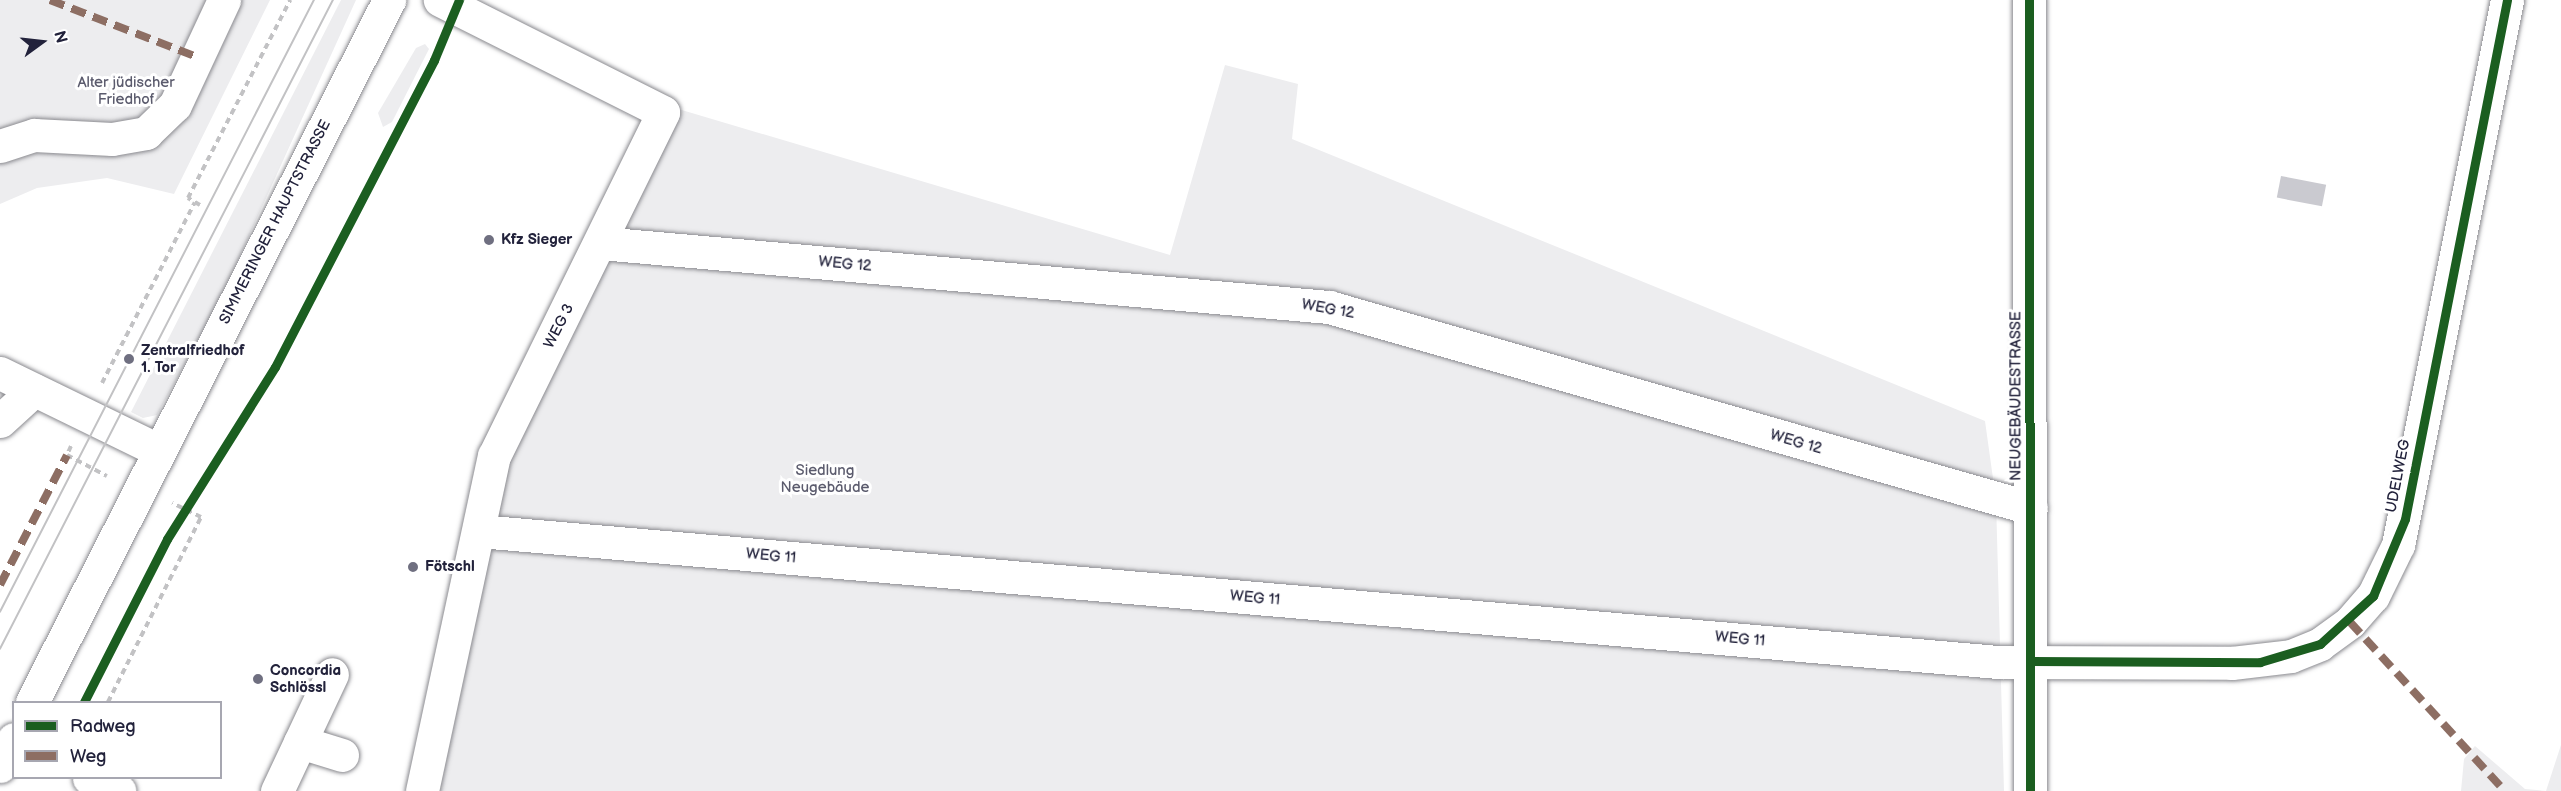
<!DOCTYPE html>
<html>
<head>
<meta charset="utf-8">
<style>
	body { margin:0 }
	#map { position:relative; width:2561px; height:791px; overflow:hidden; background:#fff; font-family:"Balsamiq Sans",sans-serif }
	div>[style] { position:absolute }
	.green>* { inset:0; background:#ededef }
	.water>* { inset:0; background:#cacad0; transform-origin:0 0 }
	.path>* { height:4px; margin-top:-2px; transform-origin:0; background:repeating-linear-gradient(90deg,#c2c2c4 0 6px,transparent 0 10.5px) }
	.roads { filter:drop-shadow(0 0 2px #8a8a8f) drop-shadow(0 0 2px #8a8a8f) }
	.minor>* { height:33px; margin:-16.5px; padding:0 16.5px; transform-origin:16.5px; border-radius:16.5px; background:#fff }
	.major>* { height:33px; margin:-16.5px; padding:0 16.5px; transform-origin:16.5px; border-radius:16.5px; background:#fff }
	.tram>* { height:1.5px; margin:-0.75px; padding:0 0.75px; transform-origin:0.75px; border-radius:0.75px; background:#c2c2c4 }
	.quiet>* { height:8px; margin-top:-4px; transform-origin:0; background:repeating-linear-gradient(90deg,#8d6e63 0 15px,transparent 0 23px) }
	.cycleway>* { height:9px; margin:-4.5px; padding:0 4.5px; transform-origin:4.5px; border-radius:4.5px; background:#1b5e20 }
	.dots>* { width:16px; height:16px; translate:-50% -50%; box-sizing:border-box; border:3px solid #fff; border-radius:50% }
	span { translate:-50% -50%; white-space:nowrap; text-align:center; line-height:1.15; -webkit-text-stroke:6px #fff; paint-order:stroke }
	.park-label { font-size:15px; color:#5b5b6d }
	.street-label { font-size:15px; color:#22223b }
	.poi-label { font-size:15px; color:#22223b; font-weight:700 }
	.left { translate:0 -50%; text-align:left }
	.legend { position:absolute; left:12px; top:701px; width:210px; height:78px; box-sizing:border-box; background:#fff; border:2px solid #a7a7b1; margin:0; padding:8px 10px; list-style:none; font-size:18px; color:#22223b }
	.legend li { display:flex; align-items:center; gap:12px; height:30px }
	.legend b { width:30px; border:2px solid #a7a7b1 }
	.north { position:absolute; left:12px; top:12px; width:60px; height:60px; -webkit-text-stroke:4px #fff; paint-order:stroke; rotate:75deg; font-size:16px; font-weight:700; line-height:24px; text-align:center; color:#22223b }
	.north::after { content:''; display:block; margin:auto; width:21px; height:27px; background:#22223b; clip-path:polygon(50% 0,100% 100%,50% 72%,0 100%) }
</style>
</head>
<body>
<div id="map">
	<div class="green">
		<div style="clip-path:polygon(0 0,270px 0,174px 194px,107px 178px,37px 188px,0 204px)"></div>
		<div style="clip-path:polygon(341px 0,356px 0,222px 295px,157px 415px,143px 418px,131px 412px)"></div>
		<div style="clip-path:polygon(425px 44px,429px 49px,392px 122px,383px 127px,378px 113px,416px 48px)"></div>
		<div style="clip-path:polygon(1225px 65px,1298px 84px,1292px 139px,1985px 421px,1996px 500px,2004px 791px,416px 791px,492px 436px,675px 108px,1170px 255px)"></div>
		<div style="clip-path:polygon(2561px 745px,2561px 791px,2461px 791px,2464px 759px,2475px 746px,2525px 789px,2546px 791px)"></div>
	</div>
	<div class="water">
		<div style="left:2281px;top:176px;width:46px;height:22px;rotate:11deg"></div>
	</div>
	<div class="path">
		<div style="left:200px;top:205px;width:14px;rotate:-150deg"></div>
		<div style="left:188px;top:198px;width:223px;rotate:-62.7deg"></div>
		<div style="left:102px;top:383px;width:203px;rotate:-62.8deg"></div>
		<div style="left:71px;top:446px;width:10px;rotate:114deg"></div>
		<div style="left:67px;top:455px;width:45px;rotate:27.7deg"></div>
		<div style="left:108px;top:702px;width:207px;rotate:-63.3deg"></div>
		<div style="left:201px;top:517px;width:32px;rotate:-154deg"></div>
	</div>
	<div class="roads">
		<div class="minor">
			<div style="left:2029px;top:0;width:791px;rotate:89.93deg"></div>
			<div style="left:0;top:146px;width:36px;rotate:-18deg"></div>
			<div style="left:34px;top:135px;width:78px;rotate:2.9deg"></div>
			<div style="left:112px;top:139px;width:35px;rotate:-10deg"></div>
			<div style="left:146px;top:133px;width:40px;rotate:-44deg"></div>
			<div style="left:175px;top:105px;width:116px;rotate:-65deg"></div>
			<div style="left:600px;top:243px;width:732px;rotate:5.02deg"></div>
			<div style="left:1329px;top:307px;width:730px;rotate:15.98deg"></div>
			<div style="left:0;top:373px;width:176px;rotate:26deg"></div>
			<div style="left:0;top:421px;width:46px;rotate:-42.4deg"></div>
			<div style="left:479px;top:531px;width:1526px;rotate:4.93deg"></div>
			<div style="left:1999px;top:662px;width:233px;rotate:0.2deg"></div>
			<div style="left:2232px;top:663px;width:59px;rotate:-6.8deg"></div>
			<div style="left:2291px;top:656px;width:31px;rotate:-22deg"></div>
			<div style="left:2320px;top:644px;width:37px;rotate:-36deg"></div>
			<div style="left:2350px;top:622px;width:35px;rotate:-49deg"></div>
			<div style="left:2373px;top:596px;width:57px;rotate:-63.9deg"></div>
			<div style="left:2398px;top:545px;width:556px;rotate:-78.69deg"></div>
			<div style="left:300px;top:742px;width:44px;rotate:17.2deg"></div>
			<div style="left:89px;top:778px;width:33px;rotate:23deg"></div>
			<div style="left:277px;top:791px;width:129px;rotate:-64.8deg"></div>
			<div style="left:422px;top:791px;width:343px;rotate:-77.9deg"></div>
			<div style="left:494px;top:456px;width:383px;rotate:-63.8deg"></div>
			<div style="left:663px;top:112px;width:250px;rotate:-153.3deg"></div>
		</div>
		<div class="major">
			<div style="left:32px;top:702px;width:788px;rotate:-63.04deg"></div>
			<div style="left:0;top:766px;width:30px;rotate:-63deg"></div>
		</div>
	</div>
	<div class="tram">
		<div style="left:0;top:612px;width:688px;rotate:-62.84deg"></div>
		<div style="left:0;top:649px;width:729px;rotate:-62.84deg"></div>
	</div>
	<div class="quiet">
		<div style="left:50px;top:0;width:158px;rotate:21.2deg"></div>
		<div style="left:0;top:585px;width:146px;rotate:-62.7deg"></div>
		<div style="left:2350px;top:622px;width:229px;rotate:47.5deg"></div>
	</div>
	<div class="cycleway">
		<div style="left:2029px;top:0;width:791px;rotate:89.93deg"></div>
		<div style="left:2032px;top:661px;width:228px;rotate:0.3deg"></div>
		<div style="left:2260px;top:662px;width:63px;rotate:-16.7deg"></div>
		<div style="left:2320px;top:644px;width:72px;rotate:-42.2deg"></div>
		<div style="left:2373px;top:596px;width:83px;rotate:-67.4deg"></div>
		<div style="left:2405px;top:519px;width:529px;rotate:-78.88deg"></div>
		<div style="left:84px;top:702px;width:183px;rotate:-63deg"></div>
		<div style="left:167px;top:539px;width:203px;rotate:-57.9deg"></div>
		<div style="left:275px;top:367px;width:346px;rotate:-62.6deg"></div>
		<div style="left:434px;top:60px;width:65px;rotate:-67.4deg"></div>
	</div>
	<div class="dots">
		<div style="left:489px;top:240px;background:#6f6f80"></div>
		<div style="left:129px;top:359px;background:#6f6f80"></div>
		<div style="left:413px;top:567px;background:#6f6f80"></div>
		<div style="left:258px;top:679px;background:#6f6f80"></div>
	</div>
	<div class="park-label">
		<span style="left:126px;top:91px">Alter jüdischer<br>Friedhof</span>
		<span style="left:825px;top:479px">Siedlung<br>Neugebäude</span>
	</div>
	<div class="street-label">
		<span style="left:275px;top:222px;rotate:-63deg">SIMMERINGER HAUPTSTRASSE</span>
		<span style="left:845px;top:264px;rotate:5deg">WEG 12</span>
		<span style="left:1328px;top:309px;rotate:10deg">WEG 12</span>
		<span style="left:559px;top:326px;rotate:-63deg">WEG 3</span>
		<span style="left:2016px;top:396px;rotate:-90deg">NEUGEBÄUDESTRASSE</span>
		<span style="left:1796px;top:442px;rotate:16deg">WEG 12</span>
		<span style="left:2398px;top:476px;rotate:-79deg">UDELWEG</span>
		<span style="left:771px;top:556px;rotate:5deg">WEG 11</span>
		<span style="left:1255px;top:598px;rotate:5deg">WEG 11</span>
		<span style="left:1740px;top:639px;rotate:5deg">WEG 11</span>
	</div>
	<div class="poi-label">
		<span class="left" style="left:501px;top:240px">Kfz Sieger</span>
		<span class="left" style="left:141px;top:359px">Zentralfriedhof<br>1. Tor</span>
		<span class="left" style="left:425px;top:567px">Fötschl</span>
		<span class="left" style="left:270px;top:679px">Concordia<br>Schlössl</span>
	</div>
	<ul class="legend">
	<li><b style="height:8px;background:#1b5e20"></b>Radweg</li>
	<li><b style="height:8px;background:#8d6e63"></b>Weg</li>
	</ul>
	<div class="north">N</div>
</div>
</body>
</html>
